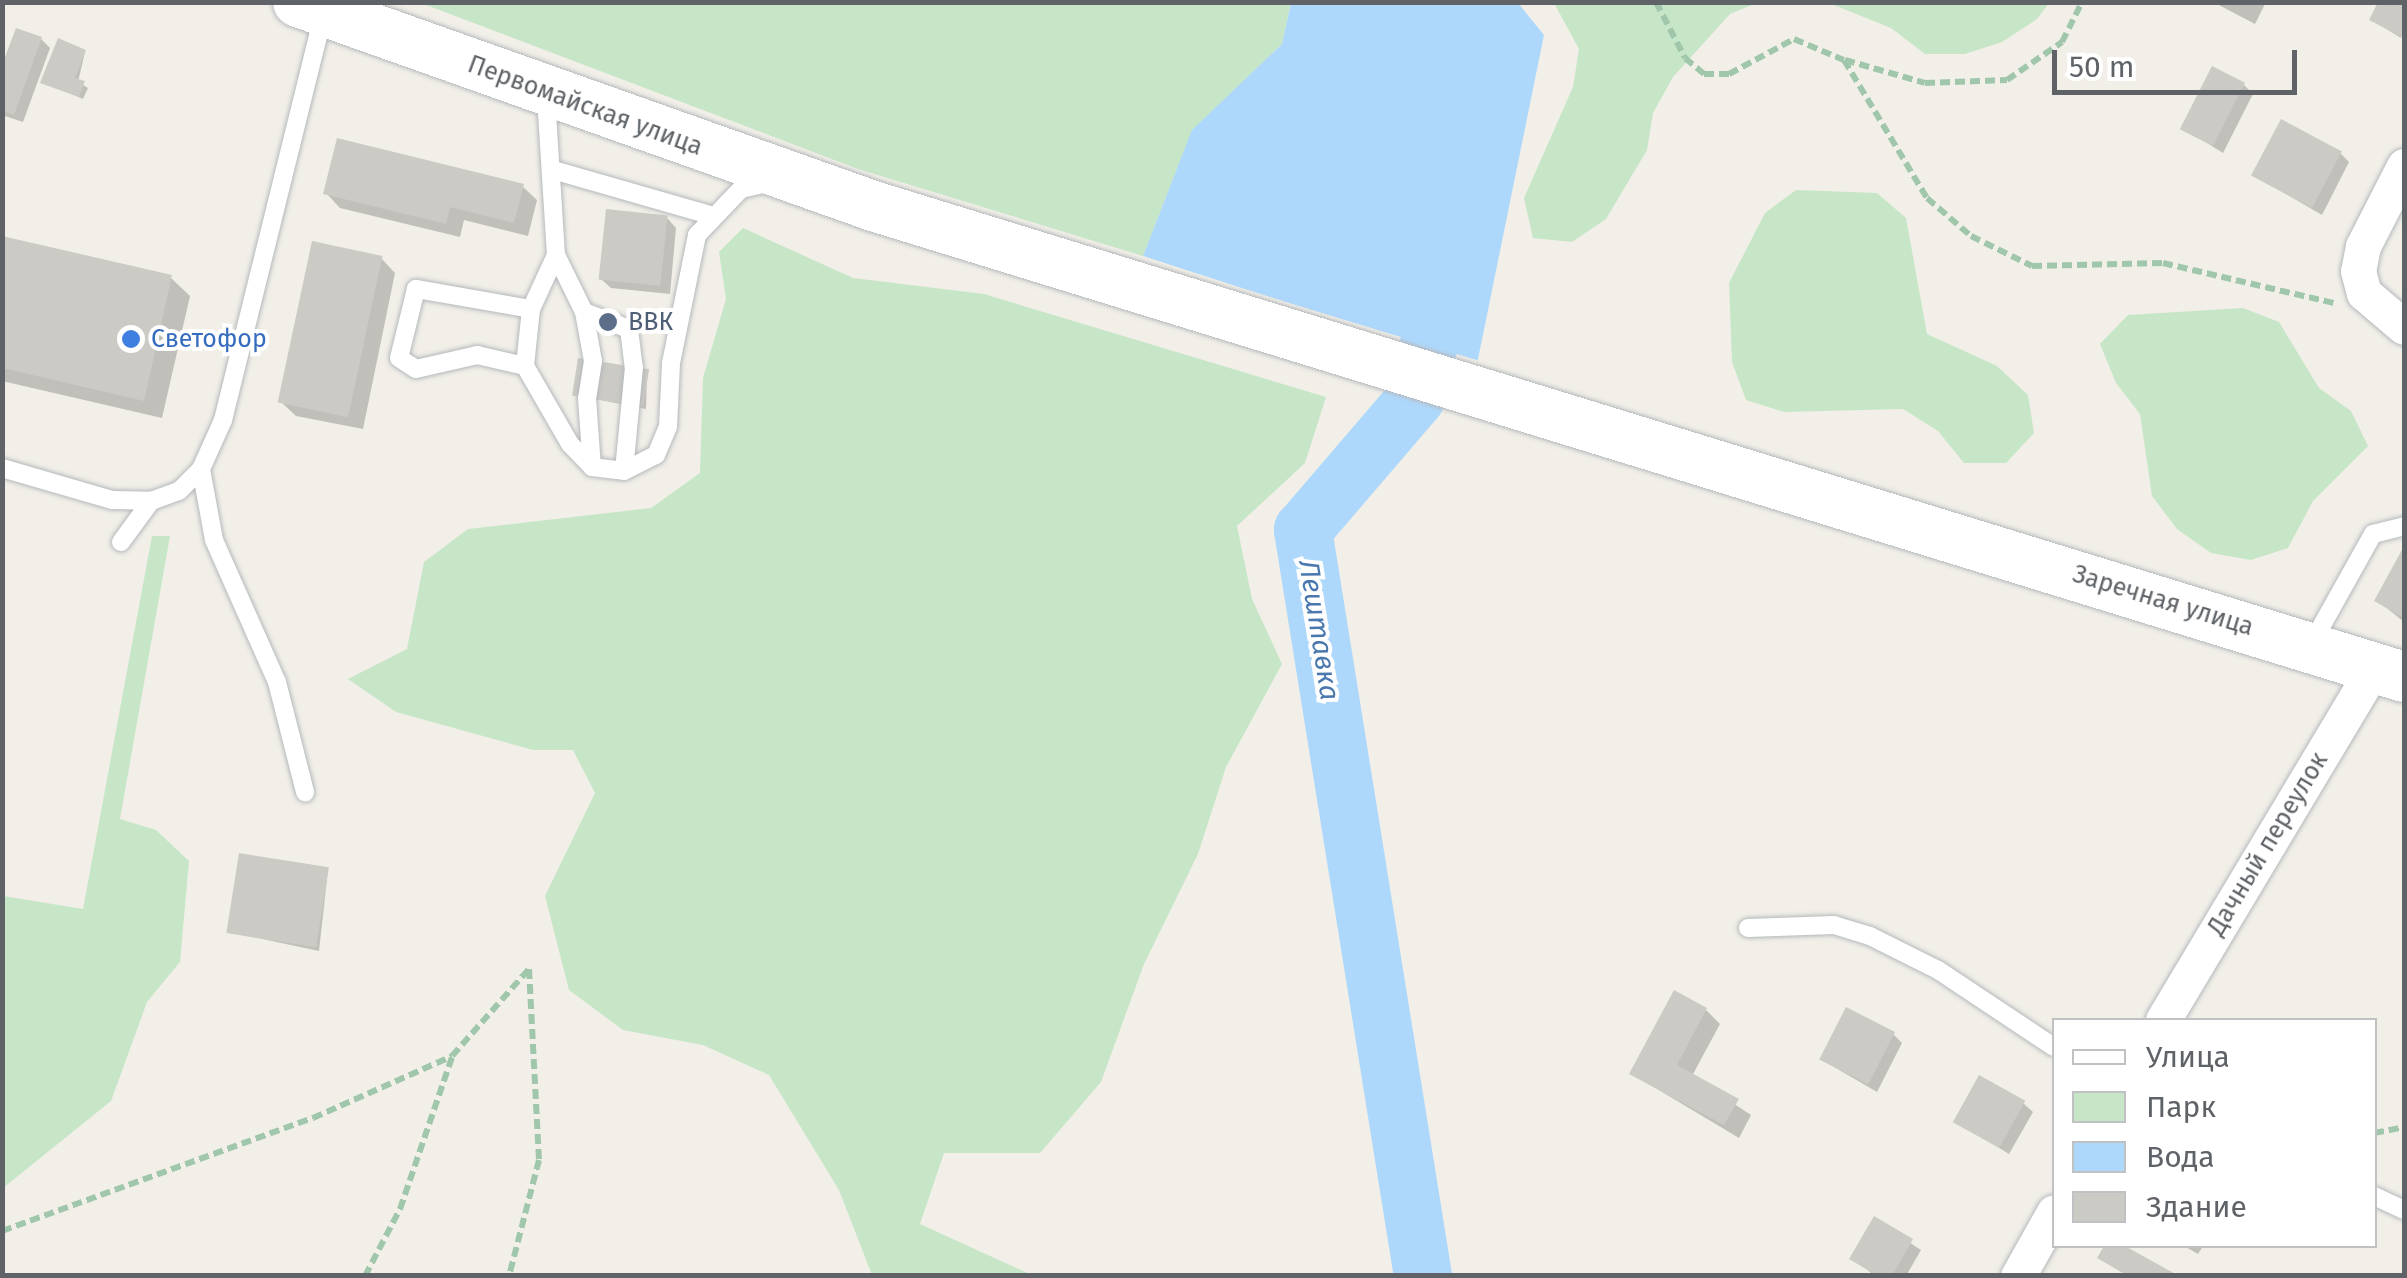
<!DOCTYPE html>
<html>
<head>
<meta charset="utf-8">
<style>
	body { margin:0 }
	#map { position:relative; width:2407px; height:1278px; overflow:hidden; background:#f1efe8; font-family:"Fira Sans",sans-serif }
	div>[style] { position:absolute }
	.green>* { inset:0; background:#c7e6c7 }
	.water>* { inset:0; background:#aed8fb }
	.pier>* { inset:0; background:#f1efe8 }
	.shadow>* { inset:0; background:#0003 }
	.river>* { height:58px; margin:-29px; padding:0 29px; transform-origin:29px; border-radius:29px; background:#aed8fb }
	.building>* { inset:0; background:#cccac5; transform-origin:0 0 }
	.path>* { height:6px; margin-top:-3px; transform-origin:0; background:repeating-linear-gradient(90deg,#a0c7ac 0 10px,transparent 0 15px) }
	.roads { filter:drop-shadow(0 0 2px #b5b8bc) drop-shadow(0 0 2px #b5b8bc) }
	.lane>* { height:18px; margin:-9px; padding:0 9px; transform-origin:9px; border-radius:9px; background:#fff }
	.street>* { height:35px; margin:-17.5px; padding:0 17.5px; transform-origin:17.5px; border-radius:17.5px; background:#fff }
	.secondary>* { height:50px; margin:-25px; padding:0 25px; transform-origin:25px; border-radius:25px; background:#fff }
	.dots>* { width:28px; height:28px; translate:-50% -50%; box-sizing:border-box; border:5px solid #fff; border-radius:50% }
	span { translate:-50% -50%; white-space:nowrap; text-align:center; line-height:1.15; -webkit-text-stroke:8px #fff; paint-order:stroke }
	.street-label { font-size:25px; color:#5f6367 }
	.service-label { font-size:25px; color:#4e5e75 }
	.left { translate:0 -50%; text-align:left }
	.shop-label { font-size:25px; color:#366cbe }
	.water-label { font-size:28px; color:#4a78ae; font-style:italic }
	.frame { position:absolute; inset:0; border:5px solid #5f6367; pointer-events:none }
	.legend { position:absolute; left:2052px; top:1018px; width:325px; height:230px; box-sizing:border-box; background:#fff; border:2px solid #bfc1c2; margin:0; padding:12px 18px; list-style:none; font-size:30px; color:#5f6367 }
	.legend li { display:flex; align-items:center; gap:20px; height:50px }
	.legend b { width:50px; border:2px solid #bfc1c2 }
	.scale { position:absolute; left:2052px; top:50px; width:245px; height:45px; box-sizing:border-box; border:5px solid #5f6367; border-top:0; padding-left:12px; font-size:30px; line-height:35px; white-space:nowrap; color:#5f6367; -webkit-text-stroke:8px #fff; paint-order:stroke }
</style>
</head>
<body>
<div id="map">
	<div class="green">
		<div style="clip-path:polygon(421px 3px,1291px 3px,1282px 44px,1192px 131px,1143px 256px,858px 169px)"></div>
		<div style="clip-path:polygon(1554px 3px,1757px 3px,1730px 14px,1673px 77px,1653px 113px,1647px 150px,1606px 219px,1572px 242px,1533px 238px,1524px 198px,1573px 87px,1579px 49px)"></div>
		<div style="clip-path:polygon(1829px 3px,2049px 2px,2049px 3px,2037px 19px,2002px 42px,1965px 54px,1925px 54px,1891px 28px)"></div>
		<div style="clip-path:polygon(1796px 190px,1877px 193px,1906px 218px,1927px 334px,1997px 366px,2028px 395px,2034px 433px,2006px 463px,1964px 463px,1938px 431px,1903px 409px,1784px 412px,1746px 400px,1732px 362px,1729px 283px,1765px 213px)"></div>
		<div style="clip-path:polygon(743px 228px,853px 278px,984px 294px,1326px 397px,1305px 463px,1237px 526px,1252px 599px,1282px 664px,1226px 767px,1198px 854px,1144px 964px,1101px 1082px,1040px 1153px,944px 1153px,920px 1224px,1032px 1275px,872px 1275px,839px 1190px,769px 1075px,703px 1045px,623px 1030px,569px 990px,545px 896px,595px 793px,573px 750px,533px 750px,396px 712px,348px 679px,407px 649px,424px 562px,468px 529px,651px 508px,700px 473px,703px 378px,726px 299px,719px 252px)"></div>
		<div style="clip-path:polygon(2243px 308px,2279px 322px,2319px 388px,2351px 411px,2368px 446px,2313px 501px,2288px 548px,2251px 560px,2211px 553px,2177px 529px,2152px 496px,2140px 414px,2116px 383px,2100px 344px,2128px 315px)"></div>
		<div style="clip-path:polygon(152px 536px,170px 536px,120px 819px,156px 830px,189px 861px,180px 962px,147px 1002px,111px 1101px,3px 1188px,3px 896px,83px 909px)"></div>
	</div>
	<div class="water">
		<div style="clip-path:polygon(1291px 3px,1518px 3px,1544px 35px,1477px 364px,1143px 256px,1192px 130px,1282px 44px)"></div>
	</div>
	<div class="pier">
		<div style="clip-path:polygon(1138px 257px,1483px 362px,1482px 365px,1476px 369px)"></div>
	</div>
	<div class="shadow">
		<div style="clip-path:polygon(2213px 2px,2266px 2px,2255px 24px)"></div>
		<div style="clip-path:polygon(2381px 2px,2404px 2px,2401px 38px,2372px 20px)"></div>
		<div style="clip-path:polygon(41px 39px,50px 48px,23px 122px,2px 115px,2px 72px)"></div>
		<div style="clip-path:polygon(85px 52px,78px 82px,88px 88px,83px 99px,43px 82px)"></div>
		<div style="clip-path:polygon(2244px 85px,2253px 94px,2223px 153px,2183px 128px)"></div>
		<div style="clip-path:polygon(2340px 153px,2349px 162px,2322px 215px,2255px 176px)"></div>
		<div style="clip-path:polygon(522px 186px,537px 200px,528px 236px,464px 220px,460px 237px,340px 208px,326px 193px)"></div>
		<div style="clip-path:polygon(667px 218px,676px 228px,670px 294px,611px 288px,601px 279px)"></div>
		<div style="clip-path:polygon(2px 239px,171px 278px,190px 296px,162px 418px,2px 381px)"></div>
		<div style="clip-path:polygon(381px 258px,395px 273px,363px 429px,296px 416px,281px 402px)"></div>
		<div style="clip-path:polygon(647px 371px,646px 409px,575px 395px)"></div>
		<div style="clip-path:polygon(2404px 551px,2404px 622px,2377px 600px)"></div>
		<div style="clip-path:polygon(328px 870px,319px 951px,229px 932px)"></div>
		<div style="clip-path:polygon(1706px 1010px,1720px 1024px,1692px 1076px,1751px 1115px,1739px 1138px,1632px 1074px)"></div>
		<div style="clip-path:polygon(1893px 1034px,1902px 1043px,1877px 1092px,1822px 1060px)"></div>
		<div style="clip-path:polygon(2023px 1103px,2033px 1112px,2009px 1154px,1956px 1121px)"></div>
		<div style="clip-path:polygon(1875px 1220px,1921px 1250px,1906px 1276px,1875px 1276px,1852px 1258px)"></div>
		<div style="clip-path:polygon(2184px 1246px,2203px 1246px,2198px 1254px)"></div>
	</div>
	<div class="river">
		<div style="left:1423px;top:1276px;width:756px;rotate:-99.14deg"></div>
		<div style="left:1303px;top:530px;width:174px;rotate:-49.4deg"></div>
		<div style="left:1416px;top:398px;width:77px;rotate:-76.5deg"></div>
	</div>
	<div class="building">
		<div style="clip-path:polygon(2378px 2px,2404px 2px,2404px 38px,2369px 20px)"></div>
		<div style="clip-path:polygon(16px 28px,42px 37px,14px 115px,2px 111px,2px 65px)"></div>
		<div style="clip-path:polygon(58px 38px,86px 50px,75px 78px,85px 81px,79px 97px,40px 83px)"></div>
		<div style="left:2212px;top:66px;width:37px;height:71px;rotate:27deg"></div>
		<div style="left:2281px;top:119px;width:69px;height:64px;rotate:28deg"></div>
		<div style="clip-path:polygon(337px 138px,524px 184px,514px 223px,450px 207px,446px 224px,323px 194px)"></div>
		<div style="left:606px;top:209px;width:62px;height:71px;rotate:6deg"></div>
		<div style="clip-path:polygon(2px 236px,172px 275px,144px 401px,2px 368px)"></div>
		<div style="left:312px;top:241px;width:72px;height:165px;rotate:12deg"></div>
		<div style="left:578px;top:358px;width:72px;height:38px;rotate:9deg"></div>
		<div style="clip-path:polygon(2404px 546px,2404px 618px,2374px 601px)"></div>
		<div style="left:239px;top:853px;width:91px;height:81px;rotate:9deg"></div>
		<div style="clip-path:polygon(1674px 990px,1707px 1008px,1677px 1065px,1739px 1099px,1724px 1125px,1629px 1074px)"></div>
		<div style="left:1846px;top:1007px;width:55px;height:59px;rotate:27deg"></div>
		<div style="left:1979px;top:1075px;width:53px;height:54px;rotate:29deg"></div>
		<div style="clip-path:polygon(1874px 1216px,1913px 1239px,1892px 1276px,1878px 1276px,1849px 1259px)"></div>
		<div style="clip-path:polygon(2104px 1246px,2125px 1246px,2179px 1276px,2128px 1276px,2097px 1258px)"></div>
	</div>
	<div class="path">
		<div style="left:1656px;top:2px;width:63px;rotate:62.6deg"></div>
		<div style="left:1685px;top:58px;width:25px;rotate:40deg"></div>
		<div style="left:1704px;top:74px;width:25px"></div>
		<div style="left:1729px;top:74px;width:74px;rotate:-28.3deg"></div>
		<div style="left:1794px;top:39px;width:54px;rotate:22.8deg"></div>
		<div style="left:1844px;top:60px;width:161px;rotate:59deg"></div>
		<div style="left:1927px;top:198px;width:58px;rotate:40.8deg"></div>
		<div style="left:1971px;top:236px;width:68px;rotate:26.2deg"></div>
		<div style="left:2032px;top:266px;width:131px;rotate:-1.3deg"></div>
		<div style="left:2163px;top:263px;width:176px;rotate:13.2deg"></div>
		<div style="left:1845px;top:60px;width:83px;rotate:16deg"></div>
		<div style="left:1925px;top:83px;width:82px;rotate:-2.1deg"></div>
		<div style="left:2007px;top:80px;width:67px;rotate:-34.6deg"></div>
		<div style="left:2062px;top:42px;width:45px;rotate:-63.4deg"></div>
		<div style="left:2374px;top:1133px;width:31px;rotate:-11deg"></div>
		<div style="left:2px;top:1231px;width:331px;rotate:-20deg"></div>
		<div style="left:313px;top:1118px;width:152px;rotate:-24deg"></div>
		<div style="left:452px;top:1056px;width:116px;rotate:-48.5deg"></div>
		<div style="left:529px;top:969px;width:191px;rotate:87deg"></div>
		<div style="left:539px;top:1160px;width:120px;rotate:104.5deg"></div>
		<div style="left:365px;top:1276px;width:76px;rotate:-62.4deg"></div>
		<div style="left:400px;top:1209px;width:161px;rotate:-71.1deg"></div>
	</div>
	<div class="roads">
		<div class="lane">
			<div style="left:546px;top:97px;width:158px;rotate:86.4deg"></div>
			<div style="left:556px;top:255px;width:60px;rotate:114.8deg"></div>
			<div style="left:531px;top:309px;width:117px;rotate:-170.1deg"></div>
			<div style="left:416px;top:289px;width:71px;rotate:103.8deg"></div>
			<div style="left:399px;top:358px;width:20px;rotate:33deg"></div>
			<div style="left:416px;top:369px;width:63px;rotate:-12.9deg"></div>
			<div style="left:477px;top:355px;width:49px;rotate:12.9deg"></div>
			<div style="left:525px;top:366px;width:90px;rotate:60deg"></div>
			<div style="left:570px;top:444px;width:32px;rotate:46deg"></div>
			<div style="left:592px;top:467px;width:32px;rotate:7deg"></div>
			<div style="left:624px;top:471px;width:36px;rotate:-27deg"></div>
			<div style="left:656px;top:455px;width:30px;rotate:-67deg"></div>
			<div style="left:668px;top:427px;width:64px;rotate:-87.3deg"></div>
			<div style="left:671px;top:363px;width:131px;rotate:-78.5deg"></div>
			<div style="left:697px;top:235px;width:64px;rotate:-46.3deg"></div>
			<div style="left:741px;top:189px;width:27px;rotate:-13deg"></div>
			<div style="left:553px;top:170px;width:166px;rotate:16deg"></div>
			<div style="left:556px;top:255px;width:64px;rotate:63.8deg"></div>
			<div style="left:584px;top:312px;width:50px;rotate:79.6deg"></div>
			<div style="left:593px;top:361px;width:37px;rotate:99deg"></div>
			<div style="left:587px;top:398px;width:69px;rotate:85.9deg"></div>
			<div style="left:584px;top:312px;width:48px;rotate:20.7deg"></div>
			<div style="left:629px;top:329px;width:38px;rotate:83deg"></div>
			<div style="left:634px;top:367px;width:104px;rotate:95.5deg"></div>
			<div style="left:525px;top:366px;width:57px;rotate:-84deg"></div>
			<div style="left:2px;top:468px;width:115px;rotate:16.2deg"></div>
			<div style="left:112px;top:500px;width:39px;rotate:1deg"></div>
			<div style="left:151px;top:501px;width:30px;rotate:-20deg"></div>
			<div style="left:179px;top:491px;width:31px;rotate:-45deg"></div>
			<div style="left:201px;top:469px;width:54px;rotate:-65.8deg"></div>
			<div style="left:223px;top:420px;width:419px;rotate:-76.1deg"></div>
			<div style="left:201px;top:469px;width:72px;rotate:79.6deg"></div>
			<div style="left:214px;top:540px;width:155px;rotate:66.1deg"></div>
			<div style="left:277px;top:682px;width:114px;rotate:75.7deg"></div>
			<div style="left:121px;top:542px;width:51px;rotate:-53.8deg"></div>
			<div style="left:2312px;top:643px;width:125px;rotate:-60.8deg"></div>
			<div style="left:2373px;top:534px;width:32px;rotate:-14deg"></div>
			<div style="left:1748px;top:928px;width:86px;rotate:-2deg"></div>
			<div style="left:1834px;top:925px;width:38px;rotate:17deg"></div>
			<div style="left:1870px;top:936px;width:76px;rotate:26.6deg"></div>
			<div style="left:1938px;top:970px;width:139px;rotate:33.6deg"></div>
			<div style="left:2374px;top:1196px;width:33px;rotate:25deg"></div>
		</div>
		<div class="street">
			<div style="left:2404px;top:166px;width:90px;rotate:117.1deg"></div>
			<div style="left:2363px;top:246px;width:25px;rotate:101deg"></div>
			<div style="left:2358px;top:271px;width:23px;rotate:75deg"></div>
			<div style="left:2364px;top:293px;width:52px;rotate:40.4deg"></div>
			<div style="left:2163px;top:1020px;width:410px;rotate:-59.1deg"></div>
			<div style="left:2018px;top:1276px;width:73px;rotate:-60.6deg"></div>
		</div>
		<div class="secondary">
			<div style="left:298px;top:2px;width:610px;rotate:19.53deg"></div>
			<div style="left:873px;top:206px;width:1602px;rotate:17.1deg"></div>
		</div>
	</div>
	<div class="dots">
		<div style="left:608px;top:322px;background:#5c6f8a"></div>
		<div style="left:131px;top:339px;background:#3f7fe0"></div>
	</div>
	<div class="street-label">
		<span style="left:585px;top:106px;rotate:20deg">Первомайская улица</span>
		<span style="left:2163px;top:601px;rotate:17deg">Заречная улица</span>
		<span style="left:2268px;top:844px;rotate:-59deg">Дачный переулок</span>
	</div>
	<div class="service-label">
		<span class="left" style="left:628px;top:322px">ВВК</span>
	</div>
	<div class="shop-label">
		<span class="left" style="left:151px;top:339px">Светофор</span>
	</div>
	<div class="water-label">
		<span style="left:1319px;top:630px;rotate:81deg">Лештавка</span>
	</div>
	<div class="frame"></div>
	<ul class="legend">
	<li><b style="height:12px;background:#fff"></b>Улица</li>
	<li><b style="height:28px;background:#c7e6c7"></b>Парк</li>
	<li><b style="height:28px;background:#aed8fb"></b>Вода</li>
	<li><b style="height:28px;background:#cccac5"></b>Здание</li>
	</ul>
	<div class="scale">50 m</div>
</div>
</body>
</html>
